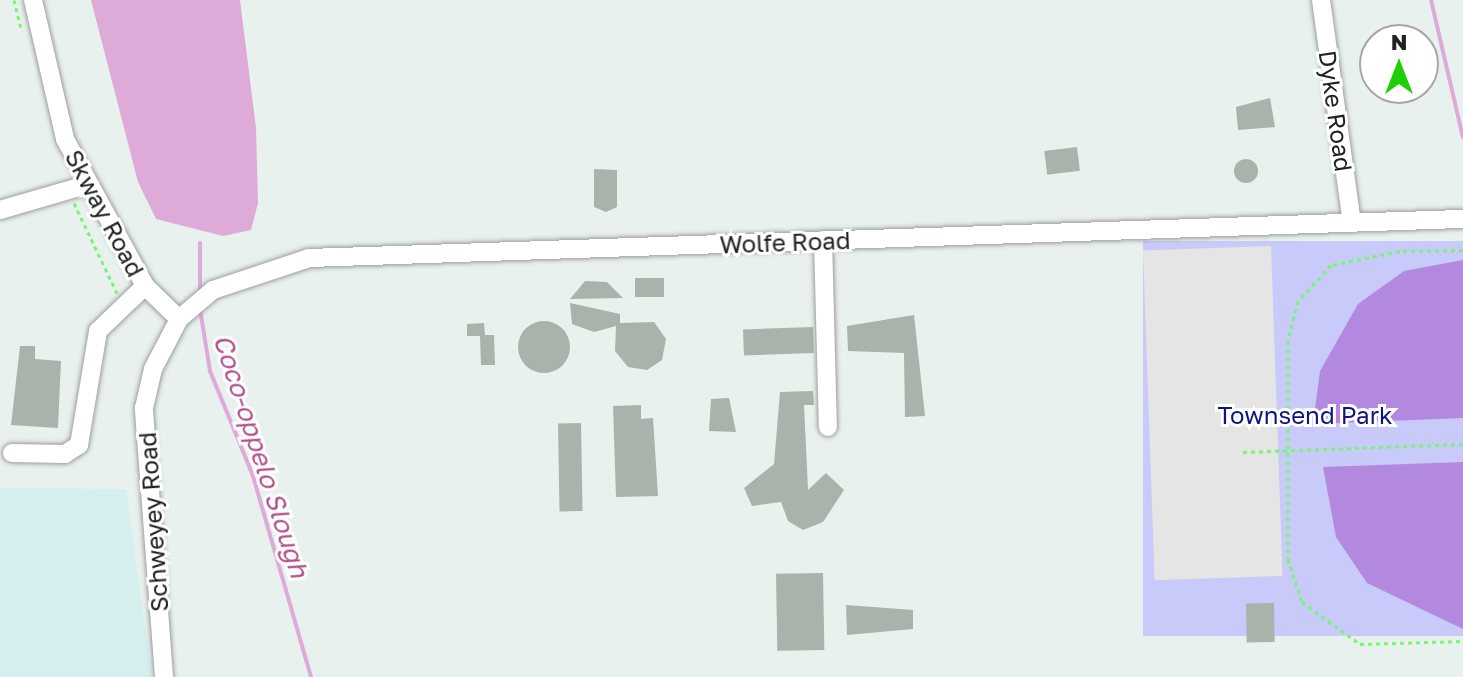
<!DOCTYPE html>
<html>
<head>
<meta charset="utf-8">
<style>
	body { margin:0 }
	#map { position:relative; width:1463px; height:677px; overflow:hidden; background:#e8f1ed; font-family:"Golos Text",sans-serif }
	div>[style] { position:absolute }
	.farmland>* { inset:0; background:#d5efee }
	.park>* { inset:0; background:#c8caf9; transform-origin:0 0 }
	.pitch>* { inset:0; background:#b289de }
	.parking>* { inset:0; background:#e5e5e5; transform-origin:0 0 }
	.water>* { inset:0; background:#deaad8 }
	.stream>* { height:4px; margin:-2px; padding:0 2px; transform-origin:2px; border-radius:2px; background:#deaad8 }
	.building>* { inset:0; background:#a7b3ab; transform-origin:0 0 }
	.round { border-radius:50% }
	.path>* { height:3px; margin-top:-1.5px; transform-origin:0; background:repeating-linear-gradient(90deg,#76f773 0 4px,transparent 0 8px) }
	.roads { filter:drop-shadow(0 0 2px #9e9e9e) drop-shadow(0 0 2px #9e9e9e) }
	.minor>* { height:18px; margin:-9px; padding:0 9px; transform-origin:9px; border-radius:9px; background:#fff }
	span { translate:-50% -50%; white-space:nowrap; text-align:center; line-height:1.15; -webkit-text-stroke:6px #fff; paint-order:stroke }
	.street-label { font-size:24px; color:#212121 }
	.park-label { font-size:24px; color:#0e1381 }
	.water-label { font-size:26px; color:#b14e8c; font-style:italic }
	.north { position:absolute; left:1359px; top:24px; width:80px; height:80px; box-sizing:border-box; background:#fff; border:2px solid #a6a6a6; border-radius:50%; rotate:0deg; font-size:22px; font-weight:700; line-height:32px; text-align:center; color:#212121 }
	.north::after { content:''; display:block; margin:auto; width:28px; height:36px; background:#1dcf04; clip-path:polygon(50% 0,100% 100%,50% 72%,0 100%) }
</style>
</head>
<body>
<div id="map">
	<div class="farmland">
		<div style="clip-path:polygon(0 488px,126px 489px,152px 677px,0 677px)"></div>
	</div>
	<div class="park">
		<div style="left:1463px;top:241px;width:395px;height:320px;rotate:90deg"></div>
	</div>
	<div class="pitch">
		<div style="clip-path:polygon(1463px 260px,1463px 418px,1313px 424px,1320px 371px,1358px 304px,1404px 271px)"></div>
		<div style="clip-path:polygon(1463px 462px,1463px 629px,1367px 583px,1336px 537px,1323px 467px)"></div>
	</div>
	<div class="parking">
		<div style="left:1271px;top:246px;width:330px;height:128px;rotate:88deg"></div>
	</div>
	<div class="water">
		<div style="clip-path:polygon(91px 0,240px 0,256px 128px,258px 203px,251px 230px,223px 236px,156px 219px,138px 182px)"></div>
	</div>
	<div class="stream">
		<div style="left:1431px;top:0;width:141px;rotate:76.9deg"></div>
		<div style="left:200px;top:243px;width:49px;rotate:90deg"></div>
		<div style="left:200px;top:309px;width:63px;rotate:80.8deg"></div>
		<div style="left:210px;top:371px;width:113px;rotate:67.7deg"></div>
		<div style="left:253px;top:476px;width:209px;rotate:73.9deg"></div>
	</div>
	<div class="building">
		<div style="clip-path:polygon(1270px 98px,1275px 127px,1238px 130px,1236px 107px)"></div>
		<div style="left:1077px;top:147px;width:24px;height:33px;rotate:83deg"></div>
		<div class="round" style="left:1234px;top:159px;width:24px;height:24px"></div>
		<div style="clip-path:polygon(594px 169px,617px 170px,617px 207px,606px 212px,594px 207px)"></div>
		<div style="left:664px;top:278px;width:19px;height:29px;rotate:90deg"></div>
		<div style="clip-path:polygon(585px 281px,607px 282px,623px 298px,570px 299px)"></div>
		<div style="clip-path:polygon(570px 303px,620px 314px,620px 323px,654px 322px,666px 339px,662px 360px,647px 370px,628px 367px,615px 351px,616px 326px,594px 332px,572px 324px)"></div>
		<div style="clip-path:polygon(914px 315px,925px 416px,905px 417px,904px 353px,848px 351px,847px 326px)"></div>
		<div class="round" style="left:518px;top:321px;width:52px;height:52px"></div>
		<div style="clip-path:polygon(484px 323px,485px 335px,494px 335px,495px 365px,481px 365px,480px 336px,467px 336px,467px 324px)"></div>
		<div style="left:813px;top:327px;width:26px;height:70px;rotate:88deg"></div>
		<div style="clip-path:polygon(20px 346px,35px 346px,35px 359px,61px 361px,58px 428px,11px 425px)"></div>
		<div style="clip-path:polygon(813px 391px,814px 405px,804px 405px,808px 490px,826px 473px,844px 490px,823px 522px,803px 530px,788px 521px,781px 502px,752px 506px,744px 488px,774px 464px,780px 392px)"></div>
		<div style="clip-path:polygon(729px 398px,736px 432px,709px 431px,711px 399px)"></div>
		<div style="clip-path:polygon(641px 405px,641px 419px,653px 418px,658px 496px,616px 497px,613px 406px)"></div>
		<div style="left:581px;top:423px;width:88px;height:23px;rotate:89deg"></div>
		<div style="left:823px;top:573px;width:77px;height:47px;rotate:89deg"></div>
		<div style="left:1274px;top:603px;width:39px;height:28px;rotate:89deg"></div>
		<div style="clip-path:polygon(846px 605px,913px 610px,913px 629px,847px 635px)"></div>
	</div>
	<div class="path">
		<div style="left:14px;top:0;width:32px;rotate:76deg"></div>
		<div style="left:74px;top:203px;width:100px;rotate:64.5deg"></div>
		<div style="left:1463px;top:250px;width:63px;rotate:179.1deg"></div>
		<div style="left:1400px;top:251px;width:70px;rotate:168.5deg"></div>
		<div style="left:1331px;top:265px;width:49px;rotate:132.5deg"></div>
		<div style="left:1298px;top:301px;width:41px;rotate:104deg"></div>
		<div style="left:1288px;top:341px;width:218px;rotate:90deg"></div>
		<div style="left:1288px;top:559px;width:45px;rotate:72deg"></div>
		<div style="left:1302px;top:602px;width:72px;rotate:35.9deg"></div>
		<div style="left:1360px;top:644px;width:103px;rotate:-1.7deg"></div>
		<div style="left:1243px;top:452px;width:220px;rotate:-2.1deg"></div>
	</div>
	<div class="roads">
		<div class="minor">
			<div style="left:33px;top:0;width:143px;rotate:77deg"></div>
			<div style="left:65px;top:139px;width:167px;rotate:61.4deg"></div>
			<div style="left:145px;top:286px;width:47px;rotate:44.1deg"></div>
			<div style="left:1321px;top:0;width:224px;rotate:82.1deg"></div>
			<div style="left:0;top:210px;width:90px;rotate:-16.2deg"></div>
			<div style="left:823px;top:240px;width:187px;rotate:88.5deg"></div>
			<div style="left:12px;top:453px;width:53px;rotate:1.1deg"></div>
			<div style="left:65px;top:454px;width:17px;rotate:-33deg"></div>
			<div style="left:79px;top:445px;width:116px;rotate:-80.5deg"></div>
			<div style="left:98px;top:331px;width:65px;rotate:-43.8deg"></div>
			<div style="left:164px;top:677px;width:270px;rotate:-94.3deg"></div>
			<div style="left:144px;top:408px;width:40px;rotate:-77deg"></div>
			<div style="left:153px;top:369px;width:56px;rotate:-62.5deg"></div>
			<div style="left:179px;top:319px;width:45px;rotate:-40.5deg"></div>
			<div style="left:213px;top:290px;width:101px;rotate:-18.4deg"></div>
			<div style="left:309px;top:258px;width:1155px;rotate:-1.94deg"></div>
		</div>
	</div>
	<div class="street-label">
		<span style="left:1336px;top:111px;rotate:82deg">Dyke Road</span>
		<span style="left:105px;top:213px;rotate:62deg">Skway Road</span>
		<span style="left:785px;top:242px;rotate:-2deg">Wolfe Road</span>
		<span style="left:153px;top:522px;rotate:-94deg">Schweyey Road</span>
	</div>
	<div class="park-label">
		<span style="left:1305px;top:415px">Townsend Park</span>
	</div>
	<div class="water-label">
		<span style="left:261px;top:456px;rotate:72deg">Coco-oppelo Slough</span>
	</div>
	<div class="north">N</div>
</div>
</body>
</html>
